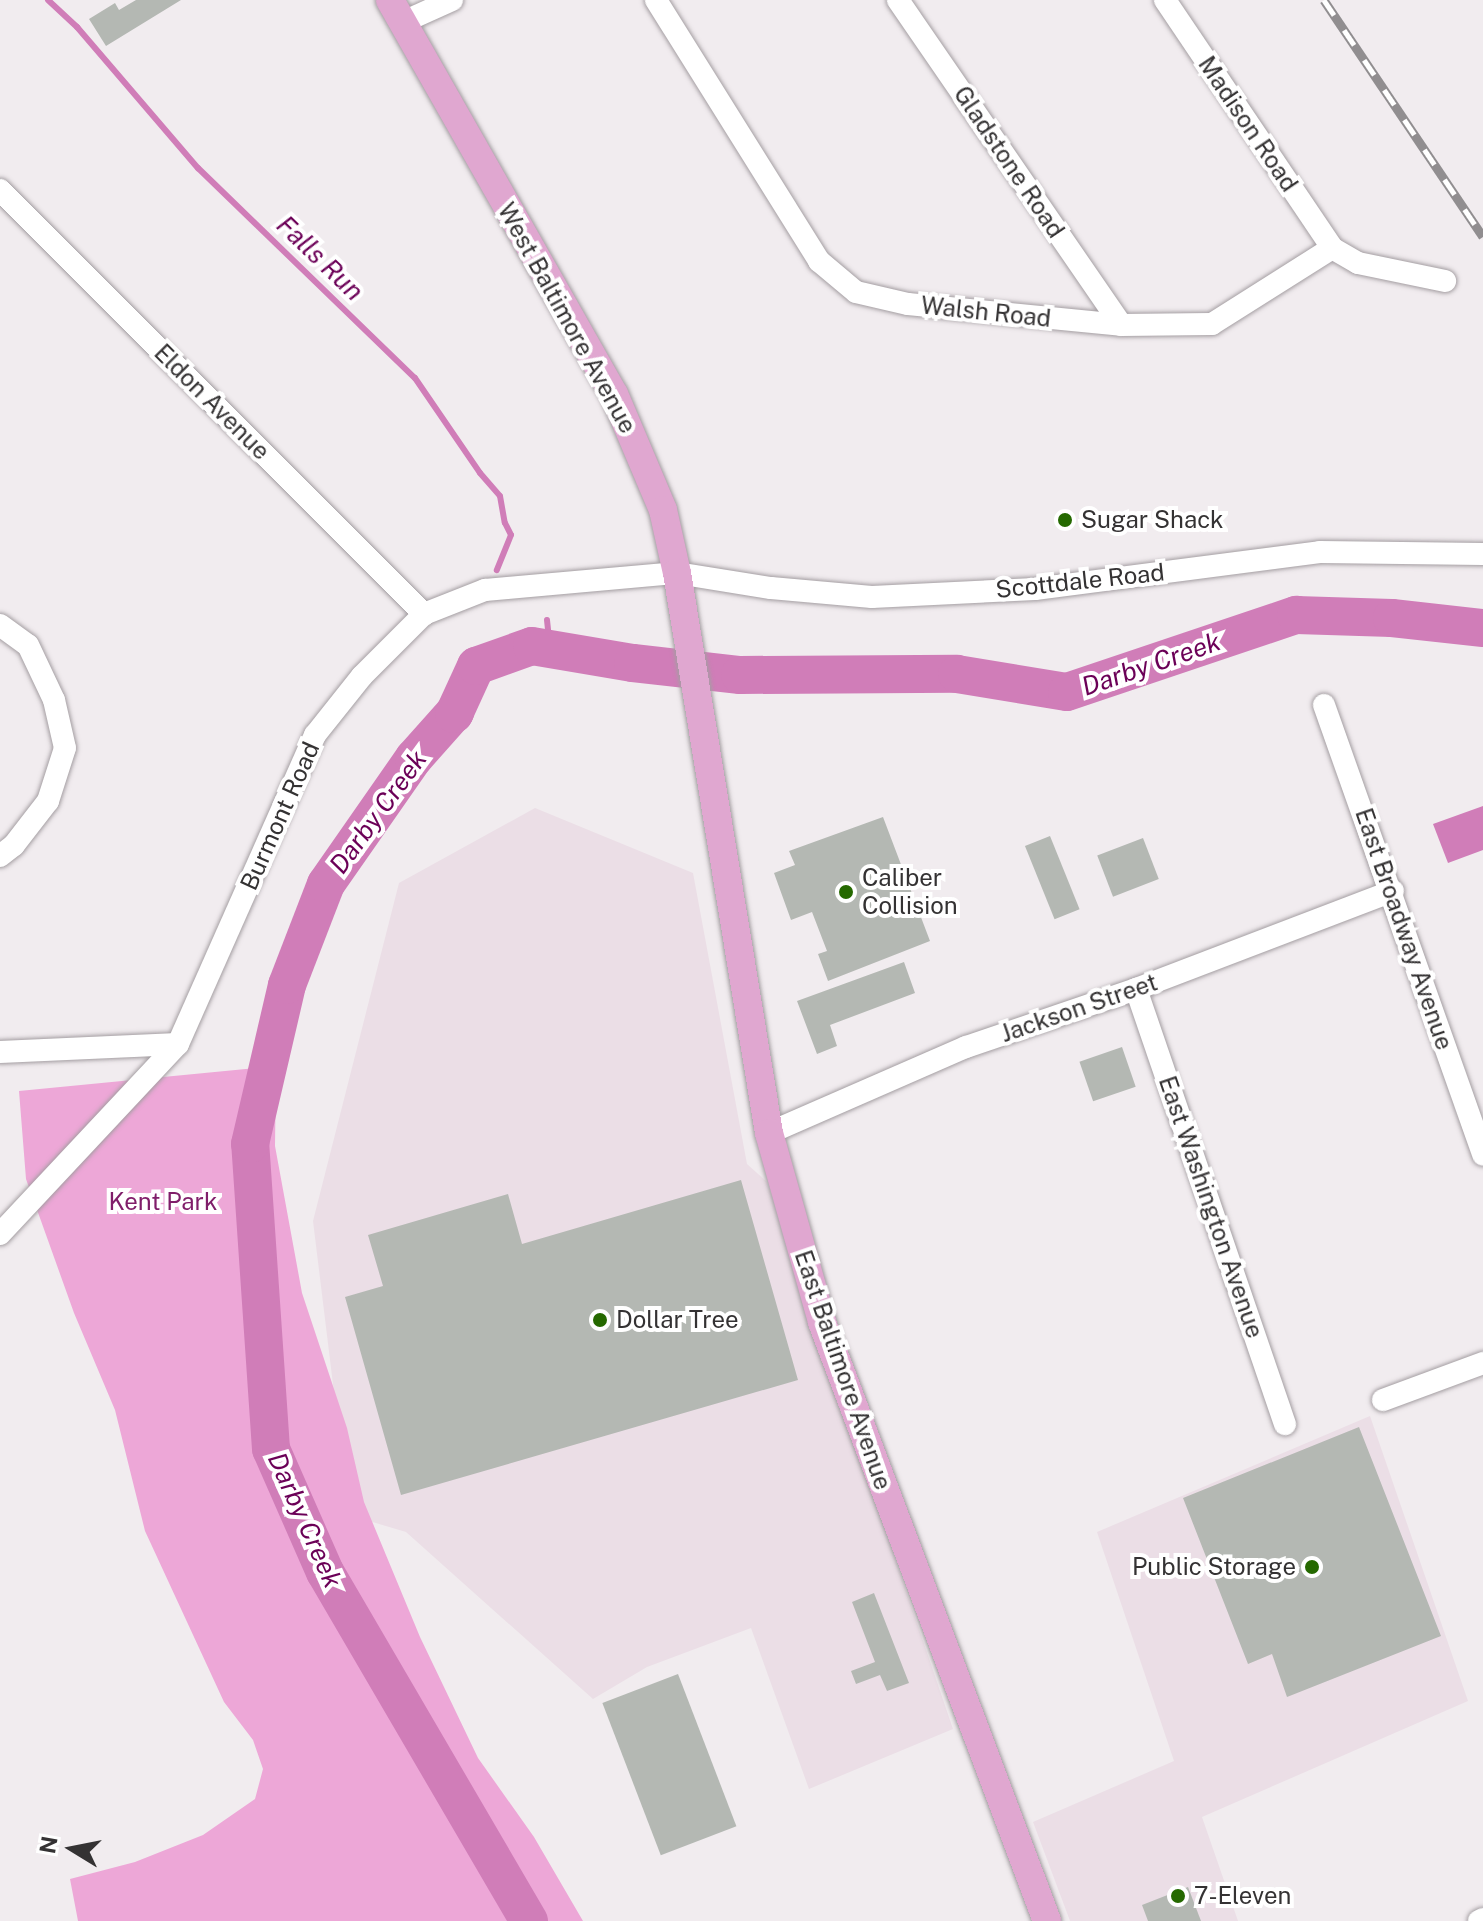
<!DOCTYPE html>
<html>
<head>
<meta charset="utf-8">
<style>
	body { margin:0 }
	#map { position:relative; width:1483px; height:1921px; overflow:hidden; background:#f1ecef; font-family:"Public Sans",sans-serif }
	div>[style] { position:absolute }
	.built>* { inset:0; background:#ebdee6 }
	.green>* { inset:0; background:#eda7d7 }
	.water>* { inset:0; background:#d07db8 }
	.stream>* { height:6px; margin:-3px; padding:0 3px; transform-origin:3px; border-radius:3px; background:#d07db8 }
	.river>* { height:38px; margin:-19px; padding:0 19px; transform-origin:19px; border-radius:19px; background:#d07db8 }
	.building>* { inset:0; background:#b4b8b3; transform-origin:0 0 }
	.roads { filter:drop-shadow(0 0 2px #a49ea2) drop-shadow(0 0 2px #a49ea2) }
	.minor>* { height:22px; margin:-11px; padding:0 11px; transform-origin:11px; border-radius:11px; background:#fff }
	.major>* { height:28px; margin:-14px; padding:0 14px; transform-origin:14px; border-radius:14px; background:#e0a7d0 }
	.rail>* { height:9px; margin-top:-4.5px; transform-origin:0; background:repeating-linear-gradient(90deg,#fff 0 18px,#918e90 0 36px); box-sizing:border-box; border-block:2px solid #918e90 }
	.dots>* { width:22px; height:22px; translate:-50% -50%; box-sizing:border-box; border:4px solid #fff; border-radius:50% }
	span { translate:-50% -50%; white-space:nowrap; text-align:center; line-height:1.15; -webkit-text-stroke:8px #fff; paint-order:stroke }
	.street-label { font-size:24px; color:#343233 }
	.poi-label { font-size:24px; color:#343233 }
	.left { translate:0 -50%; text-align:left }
	.right { translate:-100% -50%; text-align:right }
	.park-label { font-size:24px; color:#801e6a }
	.water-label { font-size:26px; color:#6b0057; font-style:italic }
	.north { position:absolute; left:32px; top:1809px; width:80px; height:80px; -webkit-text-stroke:6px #fff; paint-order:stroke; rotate:280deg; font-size:22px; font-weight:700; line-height:32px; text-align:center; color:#343233 }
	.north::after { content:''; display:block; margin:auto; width:28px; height:36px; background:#343233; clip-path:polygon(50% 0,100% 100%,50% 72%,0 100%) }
</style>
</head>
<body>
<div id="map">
	<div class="built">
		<div style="clip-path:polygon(535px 808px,693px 873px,747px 1164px,767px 1182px,953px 1729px,809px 1789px,751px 1628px,647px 1667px,593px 1699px,406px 1532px,349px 1515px,313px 1221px,399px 883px)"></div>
		<div style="clip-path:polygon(1370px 1416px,1468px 1701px,1202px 1817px,1238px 1921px,1070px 1921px,1033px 1822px,1174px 1761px,1097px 1532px)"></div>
	</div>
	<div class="green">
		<div style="clip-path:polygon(276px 1066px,275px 1146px,302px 1293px,347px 1428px,364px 1502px,420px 1637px,478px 1758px,534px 1837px,583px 1921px,78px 1921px,70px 1879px,135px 1862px,203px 1835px,255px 1799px,263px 1769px,253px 1740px,224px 1702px,145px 1531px,115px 1410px,74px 1313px,26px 1179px,19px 1091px)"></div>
	</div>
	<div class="water">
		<div style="clip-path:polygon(1483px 806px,1483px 850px,1448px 863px,1433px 824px)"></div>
	</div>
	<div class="stream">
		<div style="left:48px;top:0;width:40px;rotate:43deg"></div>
		<div style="left:77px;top:27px;width:186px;rotate:49.4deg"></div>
		<div style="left:198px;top:168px;width:302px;rotate:44.1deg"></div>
		<div style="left:415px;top:378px;width:115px;rotate:55.6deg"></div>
		<div style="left:480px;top:473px;width:30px;rotate:49deg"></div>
		<div style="left:500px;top:496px;width:27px;rotate:80deg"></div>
		<div style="left:505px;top:523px;width:13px;rotate:63deg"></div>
		<div style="left:511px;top:535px;width:38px;rotate:112deg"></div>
		<div style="left:547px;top:620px;width:29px;rotate:84deg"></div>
	</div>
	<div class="river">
		<div style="left:529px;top:1921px;width:404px;rotate:-120.3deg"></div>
		<div style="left:325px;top:1572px;width:134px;rotate:-113.7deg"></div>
		<div style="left:271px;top:1449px;width:306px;rotate:-93.9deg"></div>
		<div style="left:250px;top:1144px;width:163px;rotate:-76.9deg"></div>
		<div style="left:287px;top:985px;width:108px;rotate:-68.9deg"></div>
		<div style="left:326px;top:884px;width:154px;rotate:-55.1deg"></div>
		<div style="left:414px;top:758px;width:62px;rotate:-48.3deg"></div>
		<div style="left:455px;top:712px;width:2px;rotate:117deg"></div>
		<div style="left:454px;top:714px;width:53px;rotate:-65.4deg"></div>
		<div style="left:476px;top:666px;width:59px;rotate:-19.7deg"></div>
		<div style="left:532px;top:646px;width:102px;rotate:9.6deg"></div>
		<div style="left:633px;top:663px;width:108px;rotate:6.4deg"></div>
		<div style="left:740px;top:675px;width:217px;rotate:-0.3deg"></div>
		<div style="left:957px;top:674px;width:111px;rotate:9.3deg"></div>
		<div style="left:1067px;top:692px;width:242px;rotate:-18.6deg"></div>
		<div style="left:1296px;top:615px;width:96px;rotate:1.8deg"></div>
		<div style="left:1392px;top:618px;width:92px;rotate:6.3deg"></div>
	</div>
	<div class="building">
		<div style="clip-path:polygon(136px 0,181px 0,106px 46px,89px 19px,115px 3px,119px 10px)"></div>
		<div style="clip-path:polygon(883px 817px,930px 941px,828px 981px,818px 954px,827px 951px,812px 912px,791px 920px,774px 873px,795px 865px,789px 851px)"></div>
		<div style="left:1050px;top:836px;width:79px;height:27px;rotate:68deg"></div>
		<div style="left:1143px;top:838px;width:44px;height:49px;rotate:69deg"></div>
		<div style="clip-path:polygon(904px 962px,915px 993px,830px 1025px,837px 1046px,817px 1054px,797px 1001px)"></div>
		<div style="left:1122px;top:1047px;width:42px;height:45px;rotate:71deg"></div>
		<div style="clip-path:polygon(741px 1180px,798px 1380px,401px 1495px,345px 1297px,383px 1286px,368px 1235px,508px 1194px,522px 1244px)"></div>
		<div style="clip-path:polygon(1359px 1427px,1441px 1636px,1287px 1697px,1272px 1654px,1248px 1664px,1183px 1498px)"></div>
		<div style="clip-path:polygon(874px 1593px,909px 1683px,887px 1691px,880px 1675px,856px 1684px,851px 1671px,875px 1662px,852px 1602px)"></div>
		<div style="left:678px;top:1674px;width:163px;height:81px;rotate:69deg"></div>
		<div style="clip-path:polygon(1188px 1887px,1201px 1921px,1148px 1921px,1142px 1905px)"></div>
	</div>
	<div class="roads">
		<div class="minor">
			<div style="left:656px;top:0;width:308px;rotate:58deg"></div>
			<div style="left:819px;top:261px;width:48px;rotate:40deg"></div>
			<div style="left:856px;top:292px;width:53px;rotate:13deg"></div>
			<div style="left:908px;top:304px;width:214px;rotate:5.6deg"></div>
			<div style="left:1121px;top:325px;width:91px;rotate:-0.6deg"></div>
			<div style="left:1212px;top:324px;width:142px;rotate:-32.3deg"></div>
			<div style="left:1332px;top:248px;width:30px;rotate:30deg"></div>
			<div style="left:1358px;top:263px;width:89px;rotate:11.7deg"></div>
			<div style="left:898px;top:0;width:394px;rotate:55.5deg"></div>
			<div style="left:1165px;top:0;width:299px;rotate:56deg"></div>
			<div style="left:401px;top:23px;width:56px;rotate:-24.3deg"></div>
			<div style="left:0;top:190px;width:600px;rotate:45deg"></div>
			<div style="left:0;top:625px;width:34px;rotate:36deg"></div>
			<div style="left:28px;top:645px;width:61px;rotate:64.7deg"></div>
			<div style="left:54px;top:700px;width:49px;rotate:77.1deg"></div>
			<div style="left:65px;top:748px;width:56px;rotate:107.8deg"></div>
			<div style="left:48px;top:801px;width:56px;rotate:127.7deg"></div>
			<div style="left:14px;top:845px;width:18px;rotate:142deg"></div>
			<div style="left:1324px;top:705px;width:477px;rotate:70.5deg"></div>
			<div style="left:1136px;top:989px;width:460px;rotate:71.1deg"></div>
			<div style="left:0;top:1052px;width:178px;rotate:-2.6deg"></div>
			<div style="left:769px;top:1133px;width:215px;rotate:-23.6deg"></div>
			<div style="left:966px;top:1047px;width:180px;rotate:-18.8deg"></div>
			<div style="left:1136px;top:989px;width:275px;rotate:-20.9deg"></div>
			<div style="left:0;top:1234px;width:260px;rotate:-46.9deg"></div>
			<div style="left:178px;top:1044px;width:338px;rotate:-66.1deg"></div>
			<div style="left:315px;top:735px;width:75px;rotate:-51.5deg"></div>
			<div style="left:362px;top:676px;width:88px;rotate:-45deg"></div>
			<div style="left:424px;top:614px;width:66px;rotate:-21.5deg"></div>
			<div style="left:485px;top:590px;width:193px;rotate:-5.1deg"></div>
			<div style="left:677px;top:573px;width:95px;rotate:9.1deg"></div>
			<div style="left:771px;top:588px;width:101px;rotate:5.1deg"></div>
			<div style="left:872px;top:597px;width:163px;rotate:-2.8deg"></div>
			<div style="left:1035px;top:589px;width:287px;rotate:-7.4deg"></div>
			<div style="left:1320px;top:552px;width:163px;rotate:0.7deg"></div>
			<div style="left:1383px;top:1400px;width:107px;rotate:-20.3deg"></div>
			<div style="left:1479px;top:1921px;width:4px;rotate:-27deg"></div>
		</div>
		<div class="major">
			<div style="left:390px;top:0;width:453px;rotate:60.4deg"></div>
			<div style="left:614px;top:394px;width:126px;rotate:67.1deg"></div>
			<div style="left:663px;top:510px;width:65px;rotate:77.5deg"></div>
			<div style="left:677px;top:573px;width:568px;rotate:80.67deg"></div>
			<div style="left:769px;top:1133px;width:196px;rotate:74.3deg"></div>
			<div style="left:822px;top:1322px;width:640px;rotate:69.41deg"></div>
		</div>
	</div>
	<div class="rail">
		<div style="left:1324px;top:0;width:285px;rotate:56.1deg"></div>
	</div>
	<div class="dots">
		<div style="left:1065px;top:520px;background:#256900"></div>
		<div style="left:846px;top:892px;background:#256900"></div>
		<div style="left:600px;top:1320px;background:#256900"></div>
		<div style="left:1312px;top:1567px;background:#256900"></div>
		<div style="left:1178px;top:1896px;background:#256900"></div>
	</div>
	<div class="street-label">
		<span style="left:1248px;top:124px;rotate:56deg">Madison Road</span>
		<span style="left:1009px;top:162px;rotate:56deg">Gladstone Road</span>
		<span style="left:986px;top:312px;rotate:6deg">Walsh Road</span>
		<span style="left:567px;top:318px;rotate:61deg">West Baltimore Avenue</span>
		<span style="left:212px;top:402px;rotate:45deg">Eldon Avenue</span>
		<span style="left:1080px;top:581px;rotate:-6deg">Scottdale Road</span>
		<span style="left:280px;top:816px;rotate:-66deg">Burmont Road</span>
		<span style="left:1404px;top:929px;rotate:71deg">East Broadway Avenue</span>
		<span style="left:1079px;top:1008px;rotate:-19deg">Jackson Street</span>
		<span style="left:1211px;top:1207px;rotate:71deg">East Washington Avenue</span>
		<span style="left:843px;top:1370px;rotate:71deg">East Baltimore Avenue</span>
	</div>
	<div class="poi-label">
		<span class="left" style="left:1081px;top:520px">Sugar Shack</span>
		<span class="left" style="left:862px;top:892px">Caliber<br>Collision</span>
		<span class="left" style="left:616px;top:1320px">Dollar Tree</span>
		<span class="right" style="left:1296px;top:1567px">Public Storage</span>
		<span class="left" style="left:1194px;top:1896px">7-Eleven</span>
	</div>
	<div class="park-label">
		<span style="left:163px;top:1202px">Kent Park</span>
	</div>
	<div class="water-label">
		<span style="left:320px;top:258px;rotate:44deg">Falls Run</span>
		<span style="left:1151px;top:664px;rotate:-19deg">Darby Creek</span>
		<span style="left:378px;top:812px;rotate:-54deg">Darby Creek</span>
		<span style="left:305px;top:1520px;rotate:66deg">Darby Creek</span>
	</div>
	<div class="north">N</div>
</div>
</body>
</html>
